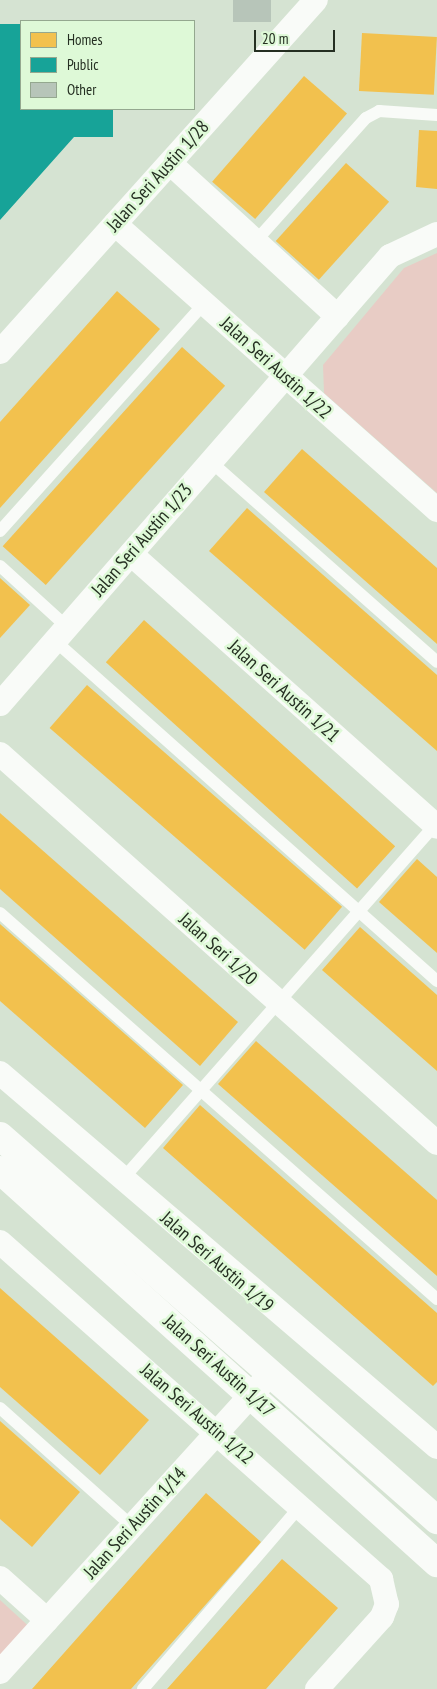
<!DOCTYPE html>
<html>
<head>
<meta charset="utf-8">
<style>
	body { margin:0 }
	#map { position:relative; width:437px; height:1689px; overflow:hidden; background:#d5e3d2; font-family:"PT Sans Narrow",sans-serif }
	div>[style] { position:absolute }
	.green>* { inset:0; background:#e8ccc5 }
	.homes>* { inset:0; background:#f2c14e; transform-origin:0 0 }
	.public>* { inset:0; background:#17a398 }
	.building>* { inset:0; background:#b7c5b9; transform-origin:0 0 }
	.service>* { height:12px; margin:-6px; padding:0 6px; transform-origin:6px; border-radius:6px; background:#f9fbf8 }
	.minor>* { height:24px; margin:-12px; padding:0 12px; transform-origin:12px; border-radius:12px; background:#f9fbf8 }
	.tertiary>* { height:28px; margin:-14px; padding:0 14px; transform-origin:14px; border-radius:14px; background:#f9fbf8 }
	span { translate:-50% -50%; white-space:nowrap; text-align:center; line-height:1.15; -webkit-text-stroke:5px #def9d7; paint-order:stroke }
	.street-label { font-size:19px; color:#252f22 }
	.legend { position:absolute; left:20px; top:20px; width:175px; height:90px; box-sizing:border-box; background:#def9d7; border:1px solid #94a88f; margin:0; padding:6px 9px; list-style:none; font-size:15px; color:#252f22 }
	.legend li { display:flex; align-items:center; gap:10px; height:25px }
	.legend b { width:25px; border:1px solid #94a88f }
	.scale { position:absolute; left:254px; top:30px; width:81px; height:22px; box-sizing:border-box; border:2px solid #252f22; border-top:0; padding-left:6px; font-size:15px; line-height:18px; white-space:nowrap; color:#252f22; -webkit-text-stroke:4px #def9d7; paint-order:stroke }
</style>
</head>
<body>
<div id="map">
	<div class="green">
		<div style="clip-path:polygon(437px 253px,437px 493px,324px 393px,323px 365px,404px 268px)"></div>
		<div style="clip-path:polygon(0 1600px,35px 1632px,0 1671px)"></div>
	</div>
	<div class="homes">
		<div style="left:362px;top:33px;width:75px;height:58px;rotate:3deg"></div>
		<div style="left:304px;top:76px;width:57px;height:140px;rotate:41deg"></div>
		<div style="clip-path:polygon(419px 130px,437px 131px,437px 189px,416px 187px)"></div>
		<div style="left:346px;top:163px;width:58px;height:105px;rotate:42deg"></div>
		<div style="clip-path:polygon(117px 291px,160px 329px,0 508px,0 422px)"></div>
		<div style="left:182px;top:347px;width:58px;height:268px;rotate:42deg"></div>
		<div style="clip-path:polygon(302px 449px,437px 568px,437px 644px,264px 492px)"></div>
		<div style="clip-path:polygon(247px 508px,437px 675px,437px 751px,209px 551px)"></div>
		<div style="clip-path:polygon(0 578px,30px 605px,0 638px)"></div>
		<div style="left:144px;top:620px;width:338px;height:57px;rotate:42deg"></div>
		<div style="left:87px;top:685px;width:338px;height:57px;rotate:41deg"></div>
		<div style="clip-path:polygon(0 813px,238px 1022px,200px 1066px,0 889px)"></div>
		<div style="clip-path:polygon(417px 859px,437px 877px,437px 953px,379px 902px)"></div>
		<div style="clip-path:polygon(0 924px,183px 1085px,145px 1128px,0 1001px)"></div>
		<div style="clip-path:polygon(360px 927px,437px 995px,437px 1071px,322px 970px)"></div>
		<div style="clip-path:polygon(256px 1041px,437px 1200px,437px 1276px,218px 1084px)"></div>
		<div style="clip-path:polygon(200px 1105px,437px 1313px,437px 1382px,433px 1386px,163px 1148px)"></div>
		<div style="clip-path:polygon(0 1288px,149px 1420px,100px 1475px,0 1387px)"></div>
		<div style="clip-path:polygon(0 1421px,80px 1492px,32px 1547px,0 1519px)"></div>
		<div style="clip-path:polygon(206px 1493px,261px 1542px,146px 1672px,131px 1689px,32px 1689px)"></div>
		<div style="clip-path:polygon(282px 1559px,338px 1608px,288px 1664px,266px 1689px,167px 1689px)"></div>
	</div>
	<div class="public">
		<div style="clip-path:polygon(0 24px,21px 24px,21px 109px,113px 109px,113px 137px,74px 137px,0 220px)"></div>
	</div>
	<div class="building">
		<div style="left:233px;top:0;width:38px;height:22px"></div>
	</div>
	<div class="service">
		<div style="left:255px;top:242px;width:166px;rotate:-48.2deg"></div>
		<div style="left:366px;top:118px;width:15px;rotate:-28deg"></div>
		<div style="left:379px;top:111px;width:58px;rotate:3.9deg"></div>
		<div style="left:210px;top:461px;width:303px;rotate:41.5deg"></div>
		<div style="left:0;top:531px;width:305px;rotate:-48.1deg"></div>
		<div style="left:0;top:566px;width:91px;rotate:42.3deg"></div>
		<div style="left:54px;top:640px;width:513px;rotate:41.68deg"></div>
		<div style="left:0;top:913px;width:583px;rotate:41.45deg"></div>
		<div style="left:121px;top:1181px;width:478px;rotate:-48.6deg"></div>
		<div style="left:0;top:1408px;width:177px;rotate:41.8deg"></div>
		<div style="left:143px;top:1689px;width:243px;rotate:-49.3deg"></div>
	</div>
	<div class="minor">
		<div style="left:171px;top:164px;width:226px;rotate:42.5deg"></div>
		<div style="left:115px;top:224px;width:431px;rotate:41.6deg"></div>
		<div style="left:0;top:352px;width:473px;rotate:-48.1deg"></div>
		<div style="left:131px;top:554px;width:410px;rotate:41.7deg"></div>
		<div style="left:0;top:704px;width:594px;rotate:-48.96deg"></div>
		<div style="left:390px;top:256px;width:52px;rotate:-25.1deg"></div>
		<div style="left:0;top:754px;width:585px;rotate:41.67deg"></div>
		<div style="left:0;top:1073px;width:575px;rotate:40.56deg"></div>
		<div style="left:0;top:1242px;width:509px;rotate:41.49deg"></div>
		<div style="left:381px;top:1579px;width:26px;rotate:77deg"></div>
		<div style="left:387px;top:1604px;width:14px;rotate:111deg"></div>
		<div style="left:382px;top:1617px;width:97px;rotate:132.1deg"></div>
		<div style="left:0;top:1578px;width:63px;rotate:41.8deg"></div>
		<div style="left:0;top:1672px;width:393px;rotate:-47.8deg"></div>
	</div>
	<div class="tertiary">
		<div style="left:0;top:1136px;width:582px;rotate:41.31deg"></div>
		<div style="left:0;top:1170px;width:588px;rotate:41.97deg"></div>
	</div>
	<div class="street-label">
		<span style="left:158px;top:176px;rotate:-48deg">Jalan Seri Austin 1/28</span>
		<span style="left:276px;top:368px;rotate:42deg">Jalan Seri Austin 1/22</span>
		<span style="left:142px;top:540px;rotate:-49deg">Jalan Seri Austin 1/23</span>
		<span style="left:284px;top:691px;rotate:42deg">Jalan Seri Austin 1/21</span>
		<span style="left:218px;top:949px;rotate:42deg">Jalan Seri 1/20</span>
		<span style="left:217px;top:1262px;rotate:41deg">Jalan Seri Austin 1/19</span>
		<span style="left:219px;top:1366px;rotate:42deg">Jalan Seri Austin 1/17</span>
		<span style="left:197px;top:1414px;rotate:41deg">Jalan Seri Austin 1/12</span>
		<span style="left:135px;top:1523px;rotate:-48deg">Jalan Seri Austin 1/14</span>
	</div>
	<ul class="legend">
	<li><b style="height:14px;background:#f2c14e"></b>Homes</li>
	<li><b style="height:14px;background:#17a398"></b>Public</li>
	<li><b style="height:14px;background:#b7c5b9"></b>Other</li>
	</ul>
	<div class="scale">20 m</div>
</div>
</body>
</html>
